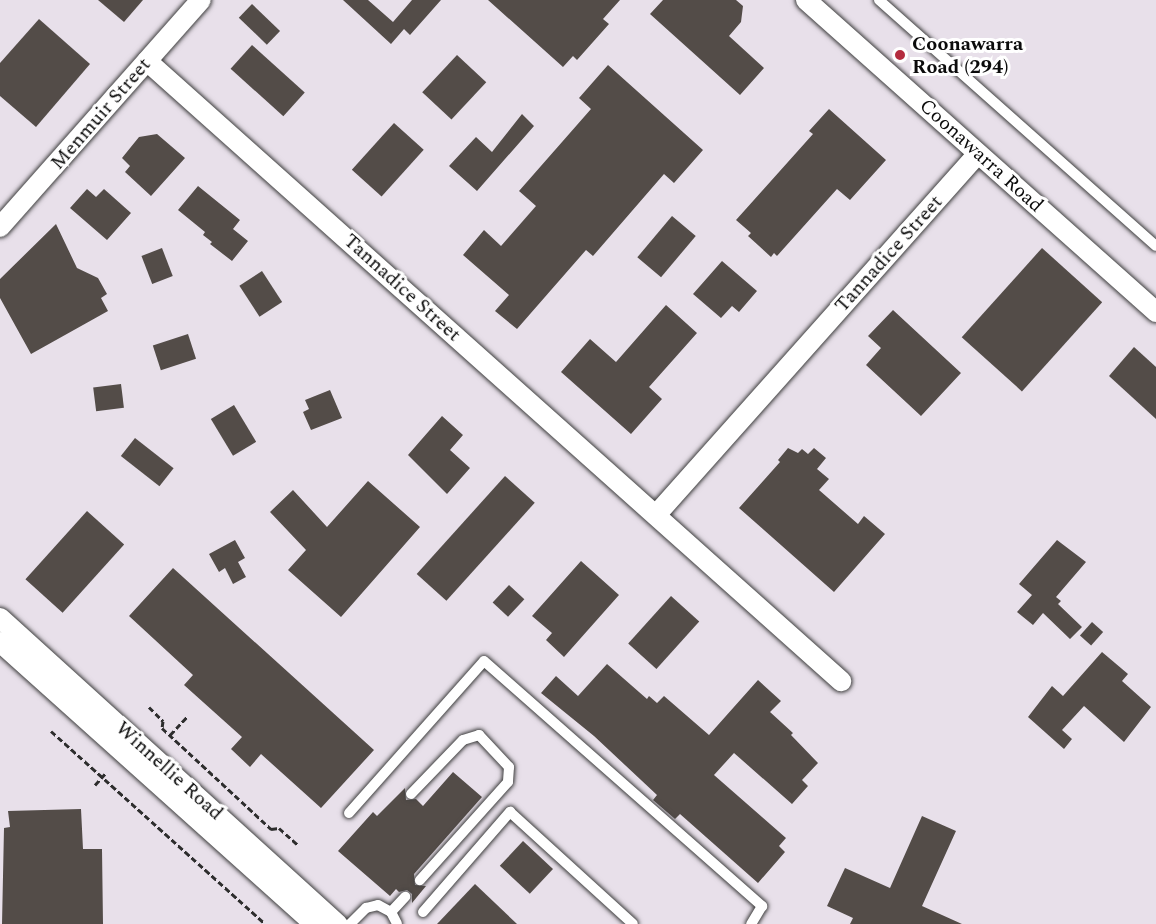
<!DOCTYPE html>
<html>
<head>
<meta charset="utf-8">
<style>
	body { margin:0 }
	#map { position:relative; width:1156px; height:924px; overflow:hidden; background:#fef9eb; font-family:Spectral,serif }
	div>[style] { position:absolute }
	.industrial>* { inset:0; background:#e8e0ea; transform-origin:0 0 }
	.building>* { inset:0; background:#534c48; transform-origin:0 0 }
	.path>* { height:3px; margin-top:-1.5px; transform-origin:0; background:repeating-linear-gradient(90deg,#2d2d2d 0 6px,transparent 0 9px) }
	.roads { filter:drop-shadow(0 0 2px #3e3e3e) drop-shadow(0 0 2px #3e3e3e) }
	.service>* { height:10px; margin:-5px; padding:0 5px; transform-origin:5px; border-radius:5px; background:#fff }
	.minor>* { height:20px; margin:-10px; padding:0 10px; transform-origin:10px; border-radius:10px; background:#fff }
	.dots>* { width:16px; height:16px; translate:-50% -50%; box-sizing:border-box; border:3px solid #fff; border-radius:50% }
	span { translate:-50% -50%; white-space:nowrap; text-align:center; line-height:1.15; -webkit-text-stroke:6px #fff; paint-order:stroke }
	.poi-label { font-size:20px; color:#0b0b0b; font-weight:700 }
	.left { translate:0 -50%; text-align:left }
	.street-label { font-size:20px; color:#0b0b0b }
</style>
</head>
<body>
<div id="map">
	<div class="industrial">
		<div style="left:0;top:0;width:1156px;height:924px"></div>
	</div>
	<div class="building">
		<div style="clip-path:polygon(98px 0,143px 0,124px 22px)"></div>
		<div style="clip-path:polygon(343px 0,368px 0,393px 22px,412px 0,441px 0,410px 35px,404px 29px,391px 44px)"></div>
		<div style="clip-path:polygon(488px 0,620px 0,603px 19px,609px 24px,577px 60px,573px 56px,563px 67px)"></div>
		<div style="clip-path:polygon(663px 0,736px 0,743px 6px,741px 22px,729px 36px,764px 68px,740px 95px,650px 14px)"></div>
		<div style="left:252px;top:4px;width:39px;height:19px;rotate:44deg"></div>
		<div style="clip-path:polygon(39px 19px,90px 64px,36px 127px,0 96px,0 63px)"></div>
		<div style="left:252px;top:45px;width:71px;height:32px;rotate:42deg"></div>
		<div style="left:457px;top:55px;width:40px;height:51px;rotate:43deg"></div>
		<div style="clip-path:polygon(608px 65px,703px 150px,674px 183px,664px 174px,593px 256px,586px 250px,517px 329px,495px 311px,509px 295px,463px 255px,484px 230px,501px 246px,536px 206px,519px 191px,591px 109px,579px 98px)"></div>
		<div style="clip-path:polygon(829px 109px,886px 160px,850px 200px,837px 189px,777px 256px,774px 253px,771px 257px,748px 236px,751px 233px,736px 220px,813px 134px,809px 131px)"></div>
		<div style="clip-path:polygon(522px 114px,534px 126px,477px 191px,449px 166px,476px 137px,492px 152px)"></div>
		<div style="left:394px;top:123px;width:40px;height:63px;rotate:42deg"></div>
		<div style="clip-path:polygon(157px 134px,185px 158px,151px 196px,125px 172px,130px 166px,122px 158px,139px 137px)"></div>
		<div style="clip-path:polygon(198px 186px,240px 220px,233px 229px,248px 241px,232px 261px,210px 244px,212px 242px,203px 235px,205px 232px,178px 210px)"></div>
		<div style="clip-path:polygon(87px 189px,96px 197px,104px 189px,131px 213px,107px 240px,70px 208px)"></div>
		<div style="left:672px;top:216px;width:31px;height:54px;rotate:40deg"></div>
		<div style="clip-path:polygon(56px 224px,77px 268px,98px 278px,107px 294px,101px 298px,108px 311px,31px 354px,0 298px,0 279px)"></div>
		<div style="left:162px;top:248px;width:30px;height:22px;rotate:69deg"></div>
		<div style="left:1042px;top:248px;width:81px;height:120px;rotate:42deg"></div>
		<div style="clip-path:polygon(722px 261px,757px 291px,739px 312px,732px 306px,721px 318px,693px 294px)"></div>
		<div style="left:262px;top:271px;width:37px;height:27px;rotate:57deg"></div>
		<div style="clip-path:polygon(666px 305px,697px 333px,649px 387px,662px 399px,631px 434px,561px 372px,590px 339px,616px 362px)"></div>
		<div style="clip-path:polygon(893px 310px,961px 373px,921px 416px,866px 365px,881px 348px,868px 336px)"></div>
		<div style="left:188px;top:334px;width:26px;height:37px;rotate:72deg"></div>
		<div style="clip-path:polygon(1134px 347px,1156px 367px,1156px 419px,1109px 376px)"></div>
		<div style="left:121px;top:384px;width:24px;height:28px;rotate:83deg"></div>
		<div style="clip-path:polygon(330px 390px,342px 418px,311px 430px,303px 412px,309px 409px,305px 400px)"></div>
		<div style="left:234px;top:405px;width:43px;height:27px;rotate:59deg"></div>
		<div style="clip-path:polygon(442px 416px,463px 435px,450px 450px,470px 468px,447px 494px,408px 455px)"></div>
		<div style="left:135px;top:438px;width:49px;height:23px;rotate:38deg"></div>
		<div style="clip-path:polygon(788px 448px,798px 453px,802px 449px,808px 454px,814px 448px,826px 458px,817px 469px,829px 479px,819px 490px,858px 524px,864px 516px,885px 534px,834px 592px,739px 508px,780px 462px,778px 460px)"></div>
		<div style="left:505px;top:476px;width:40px;height:132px;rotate:42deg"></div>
		<div style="clip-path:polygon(368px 481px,420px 527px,341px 617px,288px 570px,306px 550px,270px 512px,293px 490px,327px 527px)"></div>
		<div style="left:87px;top:511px;width:50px;height:92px;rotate:42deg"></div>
		<div style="clip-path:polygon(235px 540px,245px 558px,238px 562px,246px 577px,233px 584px,225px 568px,219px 572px,209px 554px)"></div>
		<div style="clip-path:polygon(1057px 540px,1086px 562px,1056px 597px,1061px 601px,1058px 604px,1082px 627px,1070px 639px,1043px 613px,1033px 625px,1017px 612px,1032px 595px,1019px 584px)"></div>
		<div style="clip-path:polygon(581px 561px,619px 595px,564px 657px,546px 640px,552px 633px,532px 616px)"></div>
		<div style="clip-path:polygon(173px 568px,374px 750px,321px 808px,261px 754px,250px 767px,231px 749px,242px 737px,184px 685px,193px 675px,129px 616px)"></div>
		<div style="left:509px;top:585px;width:21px;height:24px;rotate:43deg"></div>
		<div style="left:671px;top:596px;width:38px;height:64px;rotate:42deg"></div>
		<div style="left:1092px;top:622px;width:15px;height:18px;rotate:42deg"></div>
		<div style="clip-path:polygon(1102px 652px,1128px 674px,1122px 681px,1151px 707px,1124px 742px,1084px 706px,1062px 730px,1072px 739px,1064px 749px,1028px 717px,1052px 686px,1063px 696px)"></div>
		<div style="clip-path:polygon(607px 664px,647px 699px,649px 696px,657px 703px,664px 696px,709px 735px,758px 680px,781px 701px,770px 712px,793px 733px,791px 735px,818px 763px,802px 780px,808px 786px,792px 804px,734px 753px,714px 775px,786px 838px,779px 846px,785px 852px,758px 883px,680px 814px,675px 819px,653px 800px,657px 795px,594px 736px,541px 693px,556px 676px,578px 696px)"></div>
		<div style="clip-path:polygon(453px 772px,482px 797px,414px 874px,415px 885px,426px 886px,412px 903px,412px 894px,407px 890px,399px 892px,396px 889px,390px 896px,338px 851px,373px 812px,377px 816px,405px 788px,406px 800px,416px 799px,423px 806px)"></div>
		<div style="clip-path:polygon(81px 809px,83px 849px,102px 849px,103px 924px,2px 924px,4px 828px,10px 827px,8px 811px)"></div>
		<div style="clip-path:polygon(922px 816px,956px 831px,922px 906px,962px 924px,850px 924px,853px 918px,827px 906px,845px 868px,890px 888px)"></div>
		<div style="left:523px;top:841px;width:41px;height:34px;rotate:43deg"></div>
		<div style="clip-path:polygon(475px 884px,517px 924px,437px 924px)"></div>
	</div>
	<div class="path">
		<div style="left:149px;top:707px;width:20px;rotate:45deg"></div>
		<div style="left:163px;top:721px;width:7px;rotate:98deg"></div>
		<div style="left:162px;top:728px;width:149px;rotate:42.8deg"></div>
		<div style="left:271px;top:829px;width:8px;rotate:-7deg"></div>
		<div style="left:279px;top:828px;width:25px;rotate:42deg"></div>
		<div style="left:51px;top:731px;width:288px;rotate:42deg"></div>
		<div style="left:170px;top:735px;width:25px;rotate:-47deg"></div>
		<div style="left:95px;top:785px;width:15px;rotate:-48deg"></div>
	</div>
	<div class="roads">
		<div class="service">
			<div style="left:879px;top:0;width:370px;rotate:41.6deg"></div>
			<div style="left:411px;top:794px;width:75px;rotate:-46.1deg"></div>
			<div style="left:463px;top:740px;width:17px;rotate:-17deg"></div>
			<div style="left:479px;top:735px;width:44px;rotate:46.8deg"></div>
			<div style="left:509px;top:767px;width:15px;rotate:94deg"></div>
			<div style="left:508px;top:782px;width:132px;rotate:131.9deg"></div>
			<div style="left:349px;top:813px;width:203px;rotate:-48.4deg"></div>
			<div style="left:484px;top:661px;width:371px;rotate:41.4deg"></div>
			<div style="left:762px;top:906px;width:21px;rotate:121deg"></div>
			<div style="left:391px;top:912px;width:13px;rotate:63deg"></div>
			<div style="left:423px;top:912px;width:133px;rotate:-49deg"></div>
			<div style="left:510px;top:812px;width:166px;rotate:42.3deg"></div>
			<div style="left:350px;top:924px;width:23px;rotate:-45deg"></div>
			<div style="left:366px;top:908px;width:12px;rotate:-14deg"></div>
			<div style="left:378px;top:905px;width:15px;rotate:28deg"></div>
			<div style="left:391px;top:912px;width:21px;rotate:-47deg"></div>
		</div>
		<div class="minor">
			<div style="left:806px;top:0;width:469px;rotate:41.7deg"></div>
			<div style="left:147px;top:61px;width:931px;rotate:41.78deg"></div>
			<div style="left:0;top:227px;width:303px;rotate:-48.5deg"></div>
			<div style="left:656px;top:515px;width:484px;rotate:-48.3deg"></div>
			<div style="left:0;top:618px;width:456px;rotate:42.2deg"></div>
			<div style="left:0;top:642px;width:422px;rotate:41.9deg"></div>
		</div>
	</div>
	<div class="dots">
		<div style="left:900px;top:55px;background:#b42b3e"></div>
	</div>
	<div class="poi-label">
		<span class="left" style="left:912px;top:56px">Coonawarra<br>Road (294)</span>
	</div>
	<div class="street-label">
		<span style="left:101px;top:114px;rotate:-49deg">Menmuir Street</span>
		<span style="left:981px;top:156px;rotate:42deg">Coonawarra Road</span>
		<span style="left:889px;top:254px;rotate:-48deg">Tannadice Street</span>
		<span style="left:402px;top:288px;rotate:42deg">Tannadice Street</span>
		<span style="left:169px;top:771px;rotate:42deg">Winnellie Road</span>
	</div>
</div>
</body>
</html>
